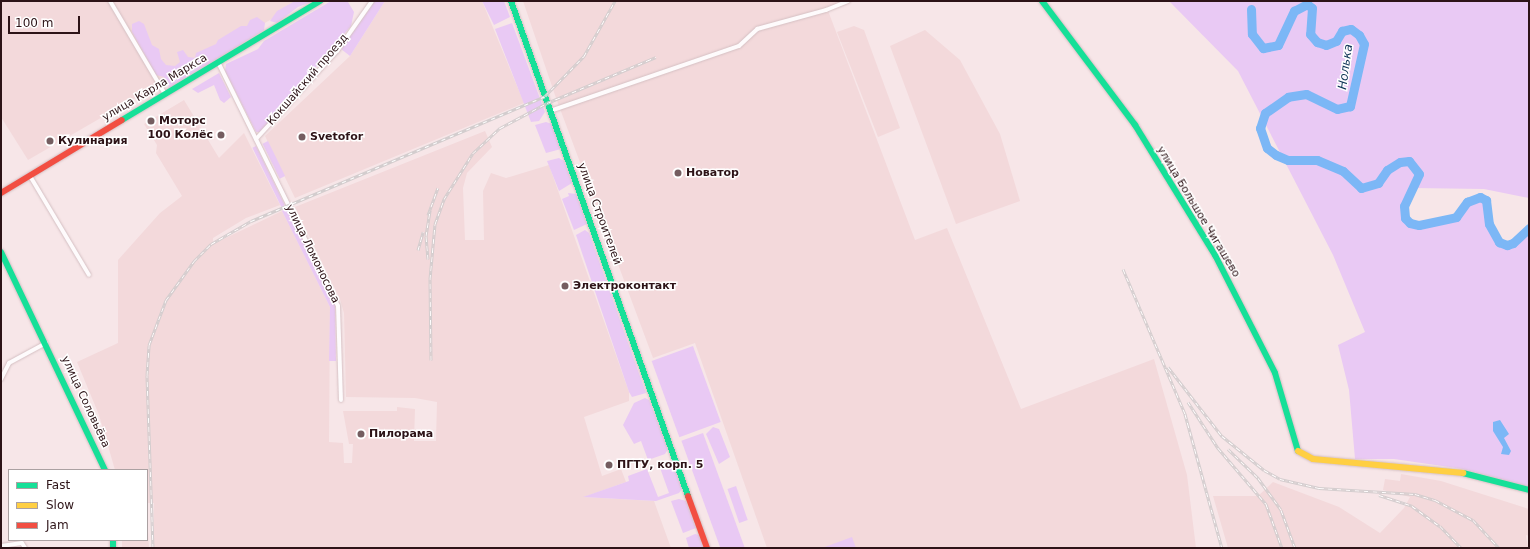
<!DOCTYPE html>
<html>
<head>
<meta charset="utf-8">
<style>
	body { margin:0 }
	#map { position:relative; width:1530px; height:549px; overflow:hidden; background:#f7e6e8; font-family:"DejaVu Sans",sans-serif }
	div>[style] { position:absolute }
	.built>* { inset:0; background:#f3d9db }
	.green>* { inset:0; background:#e9c9f4; transform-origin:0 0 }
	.water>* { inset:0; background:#7cb7f6 }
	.river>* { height:9px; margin:-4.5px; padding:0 4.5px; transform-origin:4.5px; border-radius:4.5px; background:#7cb7f6 }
	.roads { filter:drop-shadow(0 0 1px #d5c0c3) drop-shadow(0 0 1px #d5c0c3) }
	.street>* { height:4px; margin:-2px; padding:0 2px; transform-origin:2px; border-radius:2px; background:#fefbfc }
	.fast>* { height:6px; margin:-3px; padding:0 3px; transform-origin:3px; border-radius:3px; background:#16e098 }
	.slow>* { height:6px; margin:-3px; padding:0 3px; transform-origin:3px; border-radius:3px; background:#ffcf43 }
	.jam>* { height:6px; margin:-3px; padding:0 3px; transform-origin:3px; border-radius:3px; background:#f24e42 }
	.rail>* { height:3px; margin-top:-1.5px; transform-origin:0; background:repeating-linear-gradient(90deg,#fff 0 4.5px,#d3cdce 0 9px); box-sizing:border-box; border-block:1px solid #d3cdce }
	.dots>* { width:11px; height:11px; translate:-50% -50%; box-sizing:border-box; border:2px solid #fff; border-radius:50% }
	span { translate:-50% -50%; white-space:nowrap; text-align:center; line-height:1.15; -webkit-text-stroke:3px #fff; paint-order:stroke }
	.street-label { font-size:11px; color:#2d1317 }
	.poi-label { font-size:11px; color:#2d1317; font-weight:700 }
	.left { translate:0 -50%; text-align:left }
	.right { translate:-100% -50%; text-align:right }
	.water-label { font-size:12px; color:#0d3255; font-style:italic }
	.frame { position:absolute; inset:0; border:2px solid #2d1317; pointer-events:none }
	.legend { position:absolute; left:8px; top:469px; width:140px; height:72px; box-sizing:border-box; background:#fff; border:1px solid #aba1a2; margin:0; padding:5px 7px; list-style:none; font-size:12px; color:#2d1317 }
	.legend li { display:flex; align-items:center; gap:8px; height:20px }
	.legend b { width:20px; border:1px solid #aba1a2 }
	.scale { position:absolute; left:8px; top:16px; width:72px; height:18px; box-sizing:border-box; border:2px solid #2d1317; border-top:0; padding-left:5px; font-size:12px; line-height:14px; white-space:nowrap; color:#2d1317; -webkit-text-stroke:3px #fff; paint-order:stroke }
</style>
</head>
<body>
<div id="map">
	<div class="built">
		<div style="clip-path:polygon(1px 1px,303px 1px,28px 160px,1px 117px)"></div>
		<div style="clip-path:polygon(385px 1px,482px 1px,524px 103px,295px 198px,265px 136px,350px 56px)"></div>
		<div style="clip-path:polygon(523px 1px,845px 1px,827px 8px,915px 240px,947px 228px,1021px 409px,1154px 359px,1187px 475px,1196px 548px,767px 548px,695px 343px,653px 358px,556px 98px)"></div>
		<div style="clip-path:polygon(854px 26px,864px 30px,900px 128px,878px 137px,837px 32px)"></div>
		<div style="clip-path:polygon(925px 30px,960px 60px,1000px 134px,1020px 201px,956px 224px,890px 46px)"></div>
		<div style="clip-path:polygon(184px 100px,219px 158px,244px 133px,280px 205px,246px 218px,213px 238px,213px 244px,282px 211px,330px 307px,329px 442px,343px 443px,344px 463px,352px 463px,353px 444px,349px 444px,343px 411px,397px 411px,397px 407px,415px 409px,414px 441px,436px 441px,437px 402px,415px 398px,346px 397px,344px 313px,340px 299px,295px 207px,485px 131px,492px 147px,467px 173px,463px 188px,465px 240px,484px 240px,483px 191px,491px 173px,506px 178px,549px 165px,629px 392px,629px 401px,584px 417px,602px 476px,621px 469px,626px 482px,584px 497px,654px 501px,671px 548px,153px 548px,154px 503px,147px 503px,147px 470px,115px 470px,99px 415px,77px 362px,118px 343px,118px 260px,160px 213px,182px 196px,156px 153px,157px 145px,144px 124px)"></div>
		<div style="clip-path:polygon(1401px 474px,1441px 481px,1529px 509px,1529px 536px,1526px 535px,1528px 548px,1228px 548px,1213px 496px,1258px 496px,1273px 482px,1339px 507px,1380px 533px,1404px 508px,1410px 497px,1383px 490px,1385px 479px,1400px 481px)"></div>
		<div style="clip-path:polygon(147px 515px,149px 548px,122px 548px,122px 540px,147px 540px)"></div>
	</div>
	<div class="green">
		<div style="clip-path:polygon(295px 1px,314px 1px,298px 7px,277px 23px,270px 21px,277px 11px)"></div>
		<div style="clip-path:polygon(331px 1px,348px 2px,354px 12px,351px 26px,260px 132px,256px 132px,225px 71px,226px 64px,258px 49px,264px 41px)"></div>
		<div style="clip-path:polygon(375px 1px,385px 1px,350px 56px,341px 49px)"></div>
		<div style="clip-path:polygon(482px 1px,504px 1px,510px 17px,494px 25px)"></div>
		<div style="clip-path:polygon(1169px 1px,1529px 1px,1529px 198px,1484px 189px,1413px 188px,1404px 206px,1405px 218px,1419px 225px,1456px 217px,1467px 202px,1480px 197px,1486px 200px,1489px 224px,1499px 242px,1507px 245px,1513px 243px,1529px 228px,1529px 487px,1463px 469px,1394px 459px,1355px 459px,1349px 390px,1338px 345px,1365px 332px,1333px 255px,1238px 71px)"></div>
		<div style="clip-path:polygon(257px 17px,265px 23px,264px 30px,168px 89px,169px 84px,164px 77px,156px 75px,132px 32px,132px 24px,139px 21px,144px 24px,152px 45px,159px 49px,161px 59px,166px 65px,175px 66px,180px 62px,177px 52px,183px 50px,188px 57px,195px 58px,196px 53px,216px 44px,218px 40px,241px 26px,247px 26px,250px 20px)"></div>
		<div style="clip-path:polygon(512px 23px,545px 112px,539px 121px,531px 122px,495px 29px)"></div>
		<div style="clip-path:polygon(219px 73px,231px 97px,224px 103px,220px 100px,214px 85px,198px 93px,192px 89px)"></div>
		<div style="clip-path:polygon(546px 122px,552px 124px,561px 149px,546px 153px,535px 125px)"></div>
		<div style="left:268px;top:141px;width:39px;height:6px;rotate:64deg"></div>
		<div style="left:256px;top:146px;width:66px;height:4px;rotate:64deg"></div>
		<div style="clip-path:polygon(559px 158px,564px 161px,572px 183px,559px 191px,547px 161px)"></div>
		<div style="clip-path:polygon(568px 193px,576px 194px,587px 224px,574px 230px,562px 199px,569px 196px)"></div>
		<div style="clip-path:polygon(286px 207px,335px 305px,336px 361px,329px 361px,330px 307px,282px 211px)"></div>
		<div style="clip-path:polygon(585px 230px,589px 233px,646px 393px,632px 397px,629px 392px,576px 235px)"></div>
		<div style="left:693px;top:346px;width:81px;height:44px;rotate:70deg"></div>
		<div style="clip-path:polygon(645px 398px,649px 400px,668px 449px,665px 454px,648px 460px,641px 441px,634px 444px,623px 425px,634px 403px)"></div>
		<div style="clip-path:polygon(713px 427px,719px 429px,730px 457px,719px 464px,706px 434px)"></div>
		<div style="left:703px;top:433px;width:122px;height:23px;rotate:70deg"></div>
		<div style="clip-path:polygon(669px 462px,673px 463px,682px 489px,679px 493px,656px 501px,583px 497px,629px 481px,628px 476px,647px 469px,658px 497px,669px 493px,659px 465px)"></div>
		<div style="left:736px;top:486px;width:36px;height:9px;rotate:71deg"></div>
		<div style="clip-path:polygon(679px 499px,686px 501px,696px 528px,683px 533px,671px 501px)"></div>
		<div style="clip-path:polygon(695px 534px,699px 535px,704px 548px,689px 548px,686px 538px)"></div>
		<div style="clip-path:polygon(852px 537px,856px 548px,822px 548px)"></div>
	</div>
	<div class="water">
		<div style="clip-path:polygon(1500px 420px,1509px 434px,1504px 438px,1511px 451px,1509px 455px,1501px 454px,1503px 447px,1493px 431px,1493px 422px)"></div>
	</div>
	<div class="river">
		<div style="left:1251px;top:9px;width:25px;rotate:88deg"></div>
		<div style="left:1252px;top:34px;width:18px;rotate:52deg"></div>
		<div style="left:1263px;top:48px;width:15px;rotate:-11deg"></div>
		<div style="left:1278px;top:45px;width:38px;rotate:-65deg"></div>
		<div style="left:1294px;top:11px;width:15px;rotate:-28deg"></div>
		<div style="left:1307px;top:4px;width:6px;rotate:39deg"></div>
		<div style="left:1312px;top:8px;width:26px;rotate:94deg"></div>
		<div style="left:1310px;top:34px;width:11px;rotate:49deg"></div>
		<div style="left:1317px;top:42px;width:9px;rotate:18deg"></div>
		<div style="left:1326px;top:45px;width:11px;rotate:-22deg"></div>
		<div style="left:1336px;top:41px;width:12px;rotate:-59deg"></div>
		<div style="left:1342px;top:31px;width:9px;rotate:-13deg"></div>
		<div style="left:1351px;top:29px;width:10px;rotate:37deg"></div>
		<div style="left:1359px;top:35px;width:10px;rotate:61deg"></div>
		<div style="left:1364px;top:44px;width:64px;rotate:102.7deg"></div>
		<div style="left:1350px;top:106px;width:13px;rotate:167deg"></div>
		<div style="left:1337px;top:109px;width:34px;rotate:-154deg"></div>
		<div style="left:1306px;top:94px;width:18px;rotate:171deg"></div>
		<div style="left:1288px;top:97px;width:28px;rotate:145deg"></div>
		<div style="left:1265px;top:113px;width:16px;rotate:108deg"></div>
		<div style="left:1260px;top:128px;width:21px;rotate:71deg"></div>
		<div style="left:1267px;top:148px;width:11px;rotate:38deg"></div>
		<div style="left:1276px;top:155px;width:13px;rotate:23deg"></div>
		<div style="left:1288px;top:160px;width:29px"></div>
		<div style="left:1317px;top:160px;width:28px;rotate:23deg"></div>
		<div style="left:1343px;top:171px;width:25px;rotate:43deg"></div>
		<div style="left:1361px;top:188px;width:18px;rotate:-16deg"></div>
		<div style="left:1378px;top:183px;width:16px;rotate:-55deg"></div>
		<div style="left:1387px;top:170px;width:15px;rotate:-32deg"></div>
		<div style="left:1400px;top:162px;width:9px;rotate:-6deg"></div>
		<div style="left:1409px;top:161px;width:16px;rotate:52deg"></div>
		<div style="left:1419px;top:174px;width:35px;rotate:115deg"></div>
		<div style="left:1404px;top:206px;width:12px;rotate:85deg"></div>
		<div style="left:1405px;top:218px;width:7px;rotate:45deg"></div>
		<div style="left:1410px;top:223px;width:9px;rotate:13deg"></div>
		<div style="left:1419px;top:225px;width:38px;rotate:-12deg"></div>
		<div style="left:1456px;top:217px;width:19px;rotate:-54deg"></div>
		<div style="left:1467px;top:202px;width:14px;rotate:-21deg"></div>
		<div style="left:1480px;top:197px;width:7px;rotate:27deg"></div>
		<div style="left:1486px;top:200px;width:24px;rotate:83deg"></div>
		<div style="left:1489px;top:224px;width:21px;rotate:61deg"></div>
		<div style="left:1499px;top:242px;width:9px;rotate:21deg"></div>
		<div style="left:1507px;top:245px;width:6px;rotate:-18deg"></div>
		<div style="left:1513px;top:243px;width:22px;rotate:-43deg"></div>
	</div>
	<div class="roads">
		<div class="street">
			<div style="left:110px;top:1px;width:108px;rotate:59.4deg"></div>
			<div style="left:218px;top:62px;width:272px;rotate:63.8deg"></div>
			<div style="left:338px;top:306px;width:94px;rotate:88.2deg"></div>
			<div style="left:550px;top:111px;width:200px;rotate:-19deg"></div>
			<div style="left:739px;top:46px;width:25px;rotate:-43deg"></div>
			<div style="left:757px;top:29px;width:72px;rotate:-15.4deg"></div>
			<div style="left:826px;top:10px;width:24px;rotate:-22deg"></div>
			<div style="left:256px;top:139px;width:120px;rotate:-47.4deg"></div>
			<div style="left:337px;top:51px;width:61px;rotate:-55deg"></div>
			<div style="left:30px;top:176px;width:115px;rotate:59.2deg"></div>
			<div style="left:1px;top:379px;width:18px;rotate:-63deg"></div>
			<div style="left:9px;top:363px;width:42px;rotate:-28.4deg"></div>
			<div style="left:1px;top:546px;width:21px;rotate:-8deg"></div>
			<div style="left:22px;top:543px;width:6px;rotate:59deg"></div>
		</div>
		<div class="fast">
			<div style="left:511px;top:1px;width:526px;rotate:70.32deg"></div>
			<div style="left:1042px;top:1px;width:155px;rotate:53.1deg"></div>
			<div style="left:1135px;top:125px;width:153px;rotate:58.4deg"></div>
			<div style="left:1215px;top:255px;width:132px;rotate:63deg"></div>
			<div style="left:1275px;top:373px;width:81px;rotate:73.6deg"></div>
			<div style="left:122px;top:120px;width:231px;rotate:-31deg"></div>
			<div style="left:1px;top:252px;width:242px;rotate:64.5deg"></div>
			<div style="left:1463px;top:473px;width:68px;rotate:14.4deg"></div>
			<div style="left:113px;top:540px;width:8px;rotate:90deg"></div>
		</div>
		<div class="slow">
			<div style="left:1298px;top:451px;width:17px;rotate:28deg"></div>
			<div style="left:1313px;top:459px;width:151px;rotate:5.3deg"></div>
		</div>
		<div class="jam">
			<div style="left:1px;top:193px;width:141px;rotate:-31.1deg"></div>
			<div style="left:688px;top:496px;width:55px;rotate:69.9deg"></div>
		</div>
	</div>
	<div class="rail">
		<div style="left:428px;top:215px;width:29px;rotate:-70deg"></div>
		<div style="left:418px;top:250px;width:19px;rotate:-74deg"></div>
		<div style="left:428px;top:259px;width:23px;rotate:-95deg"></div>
		<div style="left:426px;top:236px;width:26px;rotate:-81deg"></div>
		<div style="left:1123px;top:269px;width:158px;rotate:66.8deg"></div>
		<div style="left:1185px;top:414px;width:139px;rotate:74.6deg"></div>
		<div style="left:431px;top:360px;width:81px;rotate:-90.7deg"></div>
		<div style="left:430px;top:279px;width:55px;rotate:-84.8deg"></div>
		<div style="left:435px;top:224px;width:27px;rotate:-70deg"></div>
		<div style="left:444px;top:199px;width:54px;rotate:-57.8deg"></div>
		<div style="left:473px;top:153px;width:37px;rotate:-43deg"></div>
		<div style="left:500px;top:128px;width:53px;rotate:-28deg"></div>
		<div style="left:547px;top:103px;width:118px;rotate:-22.9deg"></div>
		<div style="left:1168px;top:367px;width:88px;rotate:52deg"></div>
		<div style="left:1222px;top:436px;width:54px;rotate:39deg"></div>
		<div style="left:1264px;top:470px;width:18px;rotate:29deg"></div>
		<div style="left:1280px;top:479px;width:40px;rotate:13deg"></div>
		<div style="left:1319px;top:488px;width:96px;rotate:3.6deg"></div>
		<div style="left:1415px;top:494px;width:21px;rotate:17deg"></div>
		<div style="left:1435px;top:500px;width:43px;rotate:27.8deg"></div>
		<div style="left:1473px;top:520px;width:38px;rotate:47deg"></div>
		<div style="left:1188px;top:402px;width:55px;rotate:56.9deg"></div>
		<div style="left:1218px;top:448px;width:74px;rotate:49.4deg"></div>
		<div style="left:1266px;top:504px;width:47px;rotate:70deg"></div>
		<div style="left:1228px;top:449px;width:42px;rotate:44deg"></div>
		<div style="left:1258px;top:478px;width:39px;rotate:54deg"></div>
		<div style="left:1281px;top:510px;width:40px;rotate:69.8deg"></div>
		<div style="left:1379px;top:495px;width:35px;rotate:18deg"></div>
		<div style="left:1412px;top:506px;width:34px;rotate:36deg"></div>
		<div style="left:1440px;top:526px;width:30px;rotate:46deg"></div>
		<div style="left:153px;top:548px;width:173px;rotate:-92deg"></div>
		<div style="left:147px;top:375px;width:30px;rotate:-86deg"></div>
		<div style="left:149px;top:345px;width:48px;rotate:-69.3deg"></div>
		<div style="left:166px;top:300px;width:48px;rotate:-54.3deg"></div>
		<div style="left:194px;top:261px;width:24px;rotate:-45deg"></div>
		<div style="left:211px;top:244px;width:46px;rotate:-29.9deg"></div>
		<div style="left:251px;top:221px;width:319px;rotate:-23deg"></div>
		<div style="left:545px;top:96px;width:56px;rotate:-45.7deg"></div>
		<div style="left:584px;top:56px;width:63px;rotate:-60.6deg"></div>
	</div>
	<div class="dots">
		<div style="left:151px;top:121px;background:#745d60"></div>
		<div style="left:221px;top:135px;background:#745d60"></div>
		<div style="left:302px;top:137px;background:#745d60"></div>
		<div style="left:50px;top:141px;background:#745d60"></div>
		<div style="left:678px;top:173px;background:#745d60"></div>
		<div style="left:565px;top:286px;background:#745d60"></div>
		<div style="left:361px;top:434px;background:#745d60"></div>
		<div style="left:609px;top:465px;background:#745d60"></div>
	</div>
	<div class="street-label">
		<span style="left:308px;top:80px;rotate:-49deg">Кокшайский проезд</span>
		<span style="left:155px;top:88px;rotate:-31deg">улица Карла Маркса</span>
		<span style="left:1198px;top:212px;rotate:59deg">улица Большое Чигашево</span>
		<span style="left:599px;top:214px;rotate:70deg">улица Строителей</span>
		<span style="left:312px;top:254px;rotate:64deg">улица Ломоносова</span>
		<span style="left:85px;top:402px;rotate:65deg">улица Соловьёва</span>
	</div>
	<div class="poi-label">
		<span class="left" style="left:159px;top:121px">Моторс</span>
		<span class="right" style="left:213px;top:135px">100 Колёс</span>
		<span class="left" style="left:310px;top:137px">Svetofor</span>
		<span class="left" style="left:58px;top:141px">Кулинария</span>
		<span class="left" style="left:686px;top:173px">Новатор</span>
		<span class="left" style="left:573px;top:286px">Электроконтакт</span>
		<span class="left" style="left:369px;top:434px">Пилорама</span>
		<span class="left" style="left:617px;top:465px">ПГТУ, корп. 5</span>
	</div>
	<div class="water-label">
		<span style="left:1346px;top:67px;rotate:-82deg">Нолька</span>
	</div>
	<div class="frame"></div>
	<ul class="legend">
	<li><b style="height:5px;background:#16e098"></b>Fast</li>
	<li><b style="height:5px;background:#ffcf43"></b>Slow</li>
	<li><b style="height:5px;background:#f24e42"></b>Jam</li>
	</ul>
	<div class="scale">100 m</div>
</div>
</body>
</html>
